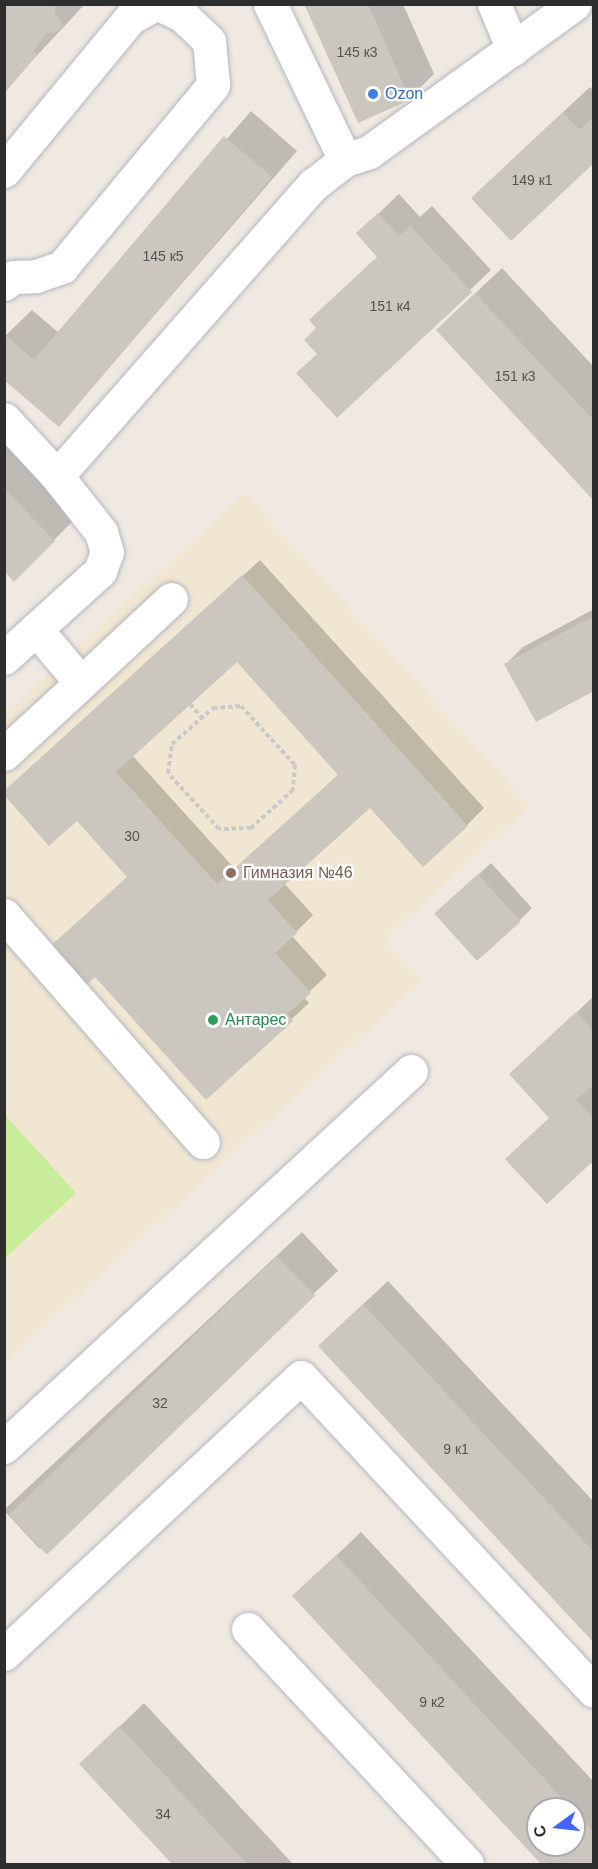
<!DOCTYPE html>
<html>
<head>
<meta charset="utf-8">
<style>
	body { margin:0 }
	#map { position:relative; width:598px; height:1869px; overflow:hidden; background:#efe9e1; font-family:Helvetica,sans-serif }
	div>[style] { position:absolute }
	.education>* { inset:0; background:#f0e6d1 }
	.pitch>* { inset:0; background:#c9ec9a }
	.shadow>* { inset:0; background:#0003; transform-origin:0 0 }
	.building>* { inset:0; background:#cbc7bf; transform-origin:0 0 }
	.path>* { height:4px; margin-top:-2px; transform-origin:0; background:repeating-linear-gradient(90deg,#c9c9c9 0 4.5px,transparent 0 7.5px) }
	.roads { filter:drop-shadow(0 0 2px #b4b7c1) drop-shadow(0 0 2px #b4b7c1) }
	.minor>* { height:33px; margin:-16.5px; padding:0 16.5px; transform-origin:16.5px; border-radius:16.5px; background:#fff }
	.dots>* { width:16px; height:16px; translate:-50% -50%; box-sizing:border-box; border:3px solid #fff; border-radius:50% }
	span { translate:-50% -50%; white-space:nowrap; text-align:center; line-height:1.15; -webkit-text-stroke:4.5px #fff; paint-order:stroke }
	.number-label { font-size:14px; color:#555452 }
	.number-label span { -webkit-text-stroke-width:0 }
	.shop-label { font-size:16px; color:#366cbe }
	.left { translate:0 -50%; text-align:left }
	.education-label { font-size:16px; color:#785e54 }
	.leisure-label { font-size:16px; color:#27864d }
	.frame { position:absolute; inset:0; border:6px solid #2e2e2e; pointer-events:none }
	.north { position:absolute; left:526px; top:1797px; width:60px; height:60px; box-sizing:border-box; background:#fff; border:2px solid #ababab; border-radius:50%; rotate:255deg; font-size:16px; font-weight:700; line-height:24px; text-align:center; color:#2e2e2e }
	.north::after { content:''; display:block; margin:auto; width:21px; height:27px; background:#4264fb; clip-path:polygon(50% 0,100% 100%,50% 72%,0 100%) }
</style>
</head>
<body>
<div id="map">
	<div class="education">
		<div style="clip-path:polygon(245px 493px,530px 806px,385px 939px,422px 981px,5px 1363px,5px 713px)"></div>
	</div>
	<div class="pitch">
		<div style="clip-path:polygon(5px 1115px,76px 1193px,5px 1258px)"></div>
	</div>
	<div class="shadow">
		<div style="clip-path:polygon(4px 4px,85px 4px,4px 91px)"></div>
		<div style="clip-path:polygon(306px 4px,403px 4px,434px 74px,410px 98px,359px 121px)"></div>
		<div style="clip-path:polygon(590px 87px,594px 91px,594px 161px,499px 172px)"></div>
		<div style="clip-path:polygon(251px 111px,297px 151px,59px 425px,4px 337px,32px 310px,59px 333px)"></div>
		<div style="clip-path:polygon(399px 194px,420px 217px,432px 206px,491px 270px,337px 416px,318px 354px,379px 256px,358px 233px)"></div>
		<div style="clip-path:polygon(502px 268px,594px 367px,594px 498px,464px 304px)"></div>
		<div style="clip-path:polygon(4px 436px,80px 514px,14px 580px,4px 570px)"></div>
		<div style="clip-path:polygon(evenodd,260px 560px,484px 808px,467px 825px,370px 806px,284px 883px,313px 915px,292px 936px,327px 975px,304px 997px,309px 1003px,206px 1098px,128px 876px,77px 819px,49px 844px,4px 792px,260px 560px,237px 660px,339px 774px,235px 869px,132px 755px,237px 660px)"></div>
		<div style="clip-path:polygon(594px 609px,594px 690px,506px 664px,523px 647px)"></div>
		<div style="clip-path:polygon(491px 863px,532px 908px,520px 920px,449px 902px)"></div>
		<div style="clip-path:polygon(594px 996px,594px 1164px,551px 1117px,532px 1054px)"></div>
		<div style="left:302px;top:1232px;width:53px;height:408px;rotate:47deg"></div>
		<div style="clip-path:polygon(388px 1281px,594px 1502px,594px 1641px,344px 1322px)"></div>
		<div style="clip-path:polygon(evenodd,361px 1532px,594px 1782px,594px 1864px,543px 1864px,294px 1596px,361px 1532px,538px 1809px,574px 1809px,574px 1845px,538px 1845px,538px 1809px)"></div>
		<div style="clip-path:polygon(144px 1703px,293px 1864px,174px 1864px,81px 1764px)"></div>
	</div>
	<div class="building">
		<div style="clip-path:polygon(4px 4px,55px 4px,55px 13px,63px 26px,53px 34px,48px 32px,33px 51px,37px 55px,4px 94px)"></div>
		<div style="clip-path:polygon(304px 4px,368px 4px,410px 100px,358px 123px)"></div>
		<div style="clip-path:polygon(563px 112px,579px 130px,594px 116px,594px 163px,511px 241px,471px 198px)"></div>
		<div style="clip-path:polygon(224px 136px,272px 177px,59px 427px,4px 380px,4px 334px,34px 360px)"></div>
		<div style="clip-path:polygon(378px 213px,399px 236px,410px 226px,472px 292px,337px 418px,296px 373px,317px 354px,304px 340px,316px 328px,309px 320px,377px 257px,356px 233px)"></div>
		<div style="clip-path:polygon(475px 293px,594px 421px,594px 501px,436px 330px)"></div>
		<div style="clip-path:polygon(5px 489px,55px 541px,14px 582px,5px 572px)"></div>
		<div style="clip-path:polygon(evenodd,242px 575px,468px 826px,423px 867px,370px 808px,268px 900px,297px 933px,275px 953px,311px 993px,287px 1014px,293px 1021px,206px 1100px,95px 977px,81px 990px,46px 950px,127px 877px,77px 821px,49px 846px,5px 796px,5px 790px,242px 575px,237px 662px,338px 775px,217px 884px,116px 772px,237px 662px)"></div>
		<div style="clip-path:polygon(594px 616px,594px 691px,536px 722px,504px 664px)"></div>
		<div style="left:478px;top:874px;width:64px;height:59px;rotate:48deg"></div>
		<div style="clip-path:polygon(576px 1012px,594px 1031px,594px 1084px,576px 1100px,594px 1119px,594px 1166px,591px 1163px,547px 1204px,505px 1159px,549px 1118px,509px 1074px)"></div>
		<div style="left:277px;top:1256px;width:55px;height:373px;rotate:46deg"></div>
		<div style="clip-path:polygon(363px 1304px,594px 1552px,594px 1643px,318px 1346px)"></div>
		<div style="clip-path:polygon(336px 1555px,572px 1809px,538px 1809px,538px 1845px,574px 1845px,574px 1811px,594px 1832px,594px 1864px,541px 1864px,292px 1596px)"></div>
		<div style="clip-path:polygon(119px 1726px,247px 1864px,172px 1864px,79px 1764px)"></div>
	</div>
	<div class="path">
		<div style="left:190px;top:704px;width:18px;rotate:49deg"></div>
		<div style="left:241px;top:706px;width:80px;rotate:47.5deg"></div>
		<div style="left:295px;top:765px;width:25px;rotate:95deg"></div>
		<div style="left:293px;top:790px;width:57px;rotate:137.9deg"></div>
		<div style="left:251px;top:828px;width:32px;rotate:178deg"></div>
		<div style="left:219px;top:829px;width:76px;rotate:-132.3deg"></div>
		<div style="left:168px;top:773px;width:29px;rotate:-82deg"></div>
		<div style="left:172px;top:744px;width:55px;rotate:-41.3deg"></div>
		<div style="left:213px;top:708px;width:28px;rotate:-4deg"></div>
	</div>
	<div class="roads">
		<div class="minor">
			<div style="left:270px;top:4px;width:173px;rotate:64.3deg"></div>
			<div style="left:494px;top:4px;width:49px;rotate:67.1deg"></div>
			<div style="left:4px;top:171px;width:198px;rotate:-50.5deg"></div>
			<div style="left:130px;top:18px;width:29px;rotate:-29deg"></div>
			<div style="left:4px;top:284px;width:11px;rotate:-38deg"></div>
			<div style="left:13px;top:277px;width:23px;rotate:-2deg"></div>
			<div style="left:36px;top:276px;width:28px;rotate:-19deg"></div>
			<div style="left:62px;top:267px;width:236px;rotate:-50.3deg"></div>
			<div style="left:213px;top:85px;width:44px;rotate:-95.2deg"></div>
			<div style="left:209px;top:41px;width:37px;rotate:-136deg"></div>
			<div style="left:182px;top:15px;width:26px;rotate:-155deg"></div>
			<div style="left:4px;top:419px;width:78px;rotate:47.1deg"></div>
			<div style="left:36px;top:629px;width:70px;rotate:50.2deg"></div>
			<div style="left:81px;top:683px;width:123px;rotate:-43deg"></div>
			<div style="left:4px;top:658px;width:130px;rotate:-42.2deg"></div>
			<div style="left:100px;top:571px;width:20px;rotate:-70deg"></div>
			<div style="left:107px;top:552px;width:21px;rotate:-107deg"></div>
			<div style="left:101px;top:532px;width:71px;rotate:-128.2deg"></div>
			<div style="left:57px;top:476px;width:388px;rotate:-48.7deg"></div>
			<div style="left:313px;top:185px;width:41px;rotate:-38deg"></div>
			<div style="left:345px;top:160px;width:25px;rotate:-18deg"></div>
			<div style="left:369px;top:152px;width:253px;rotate:-35.8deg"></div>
			<div style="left:4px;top:754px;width:105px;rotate:-42.7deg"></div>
			<div style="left:4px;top:915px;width:302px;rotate:48.8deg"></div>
			<div style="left:4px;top:1447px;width:554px;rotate:-42.73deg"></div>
			<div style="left:248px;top:1629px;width:321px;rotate:47deg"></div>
			<div style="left:4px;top:1654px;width:406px;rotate:-43deg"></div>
			<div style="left:301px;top:1377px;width:429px;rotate:47deg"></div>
		</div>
	</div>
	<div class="dots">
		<div style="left:373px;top:94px;background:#3f7fe0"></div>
		<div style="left:231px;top:873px;background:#8d6e63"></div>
		<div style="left:213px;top:1020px;background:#2e9e5b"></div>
	</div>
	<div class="number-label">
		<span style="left:357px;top:52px">145 к3</span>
		<span style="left:532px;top:180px">149 к1</span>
		<span style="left:163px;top:256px">145 к5</span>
		<span style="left:390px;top:306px">151 к4</span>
		<span style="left:515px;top:376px">151 к3</span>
		<span style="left:132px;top:836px">30</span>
		<span style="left:160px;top:1403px">32</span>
		<span style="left:456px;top:1449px">9 к1</span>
		<span style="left:432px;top:1702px">9 к2</span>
		<span style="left:163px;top:1814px">34</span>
	</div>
	<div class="shop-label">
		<span class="left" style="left:385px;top:94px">Ozon</span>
	</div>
	<div class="education-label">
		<span class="left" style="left:243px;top:873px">Гимназия №46</span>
	</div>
	<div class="leisure-label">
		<span class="left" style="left:225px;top:1020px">Антарес</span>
	</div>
	<div class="frame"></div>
	<div class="north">С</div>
</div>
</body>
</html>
